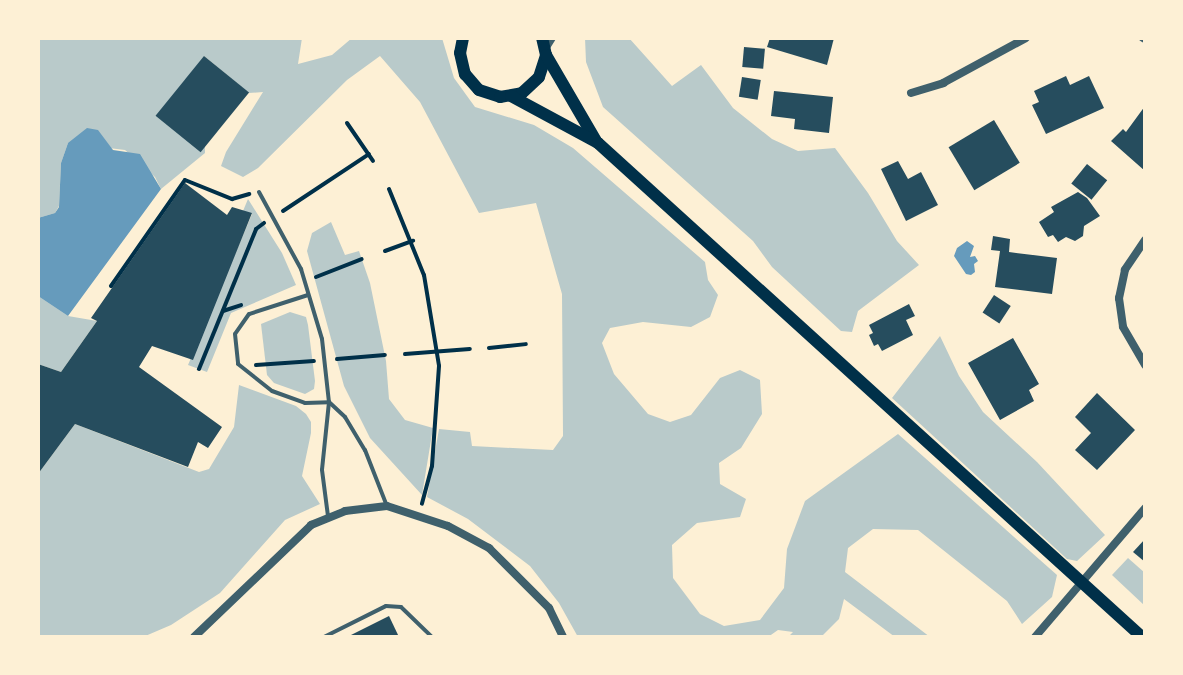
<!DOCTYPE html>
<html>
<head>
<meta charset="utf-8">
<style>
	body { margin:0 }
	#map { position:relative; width:1183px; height:675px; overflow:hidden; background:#fdf0d5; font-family:"DejaVu Sans",sans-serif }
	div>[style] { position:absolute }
	.green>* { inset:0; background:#b9caca }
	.water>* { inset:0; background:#669bbc }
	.building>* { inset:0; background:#264d5e; transform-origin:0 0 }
	.path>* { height:4px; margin:-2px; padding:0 2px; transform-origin:2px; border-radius:2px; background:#003049 }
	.service>* { height:4px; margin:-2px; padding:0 2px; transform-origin:2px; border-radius:2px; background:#3f606c }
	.minor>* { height:8px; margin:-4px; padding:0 4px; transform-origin:4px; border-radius:4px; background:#3f606c }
	.secondary>* { height:12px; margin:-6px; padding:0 6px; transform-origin:6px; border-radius:6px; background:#003049 }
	span { translate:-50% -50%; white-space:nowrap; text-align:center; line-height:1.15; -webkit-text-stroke:8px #fdf0d5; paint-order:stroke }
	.frame { position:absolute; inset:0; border:40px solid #fdf0d5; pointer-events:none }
</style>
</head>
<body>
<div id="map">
	<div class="green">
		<div style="clip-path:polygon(38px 38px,302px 38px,298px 64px,332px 55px,352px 38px,442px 38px,454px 78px,475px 107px,534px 125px,573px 148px,705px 262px,708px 280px,718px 295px,710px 317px,691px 327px,643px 322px,610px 328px,602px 343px,614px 374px,648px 414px,670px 422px,691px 415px,720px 378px,740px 370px,760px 380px,762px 414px,741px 448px,719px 463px,720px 484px,746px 499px,740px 517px,697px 523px,672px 545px,673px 578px,700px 614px,724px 626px,760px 620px,784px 588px,787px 549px,805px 501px,898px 434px,1057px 575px,1052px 597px,1022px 624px,1007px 601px,918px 530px,873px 529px,848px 548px,845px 572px,930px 637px,895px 637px,844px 599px,839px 619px,821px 637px,788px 637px,793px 632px,778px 630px,768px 637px,578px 637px,559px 603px,530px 566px,468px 519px,427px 497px,439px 429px,470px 432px,472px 446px,553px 450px,563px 436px,562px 294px,536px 203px,479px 213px,420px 102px,380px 56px,347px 80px,258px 168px,243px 177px,221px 166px,226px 152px,263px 92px,249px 93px,204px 56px,205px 153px,161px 189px,155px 177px,125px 150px,68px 143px,61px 163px,59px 206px,55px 213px,38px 218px)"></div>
		<div style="clip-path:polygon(585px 38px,629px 38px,672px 86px,701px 65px,733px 108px,772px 139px,798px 151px,835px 148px,868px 193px,897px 241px,919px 265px,858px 311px,852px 332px,841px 331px,772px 267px,753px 241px,603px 107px,586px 62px)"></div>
		<div style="clip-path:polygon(248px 199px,282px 253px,296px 285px,231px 313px,207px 372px,188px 365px,252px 214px,243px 211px)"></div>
		<div style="clip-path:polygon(331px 222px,345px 255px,359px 251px,370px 283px,386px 361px,389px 399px,405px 420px,433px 428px,422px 495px,370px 438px,344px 386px,307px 251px,312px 233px)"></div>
		<div style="clip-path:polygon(38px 296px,68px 316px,97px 321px,61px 372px,38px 364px)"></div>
		<div style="clip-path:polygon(290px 312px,306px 317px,308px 325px,315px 381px,314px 389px,305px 394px,274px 383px,267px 375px,261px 324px)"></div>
		<div style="clip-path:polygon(940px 336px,959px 376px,983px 412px,1037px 462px,1105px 535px,1077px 561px,1067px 559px,892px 398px)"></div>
		<div style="clip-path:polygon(239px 385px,296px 406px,306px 414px,311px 422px,311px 433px,302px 476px,320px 504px,285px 520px,220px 593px,171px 625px,143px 637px,38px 637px,38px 474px,75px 424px,199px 472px,209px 469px,234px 427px)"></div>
		<div style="clip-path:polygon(1128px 558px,1145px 573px,1145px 606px,1112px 575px)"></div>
	</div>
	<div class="water">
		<div style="clip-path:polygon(87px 128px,98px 130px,113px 150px,140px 154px,161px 189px,68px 316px,38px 296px,38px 218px,55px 213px,59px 207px,61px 163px,68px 143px)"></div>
		<div style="clip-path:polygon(967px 241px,974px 246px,970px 257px,975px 256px,978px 261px,974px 264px,975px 272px,971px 275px,966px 274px,954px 256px,957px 248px)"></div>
	</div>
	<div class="building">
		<div style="clip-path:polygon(770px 38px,834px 38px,827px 65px,767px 47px)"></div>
		<div style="left:744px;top:47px;width:21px;height:20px;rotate:5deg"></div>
		<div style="left:204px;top:56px;width:58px;height:77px;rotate:39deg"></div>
		<div style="clip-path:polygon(1066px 76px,1070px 85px,1089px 76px,1104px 108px,1046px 134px,1032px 105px,1039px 102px,1034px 91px)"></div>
		<div style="left:742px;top:77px;width:19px;height:20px;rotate:9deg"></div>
		<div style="clip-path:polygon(774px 91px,833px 97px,829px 133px,794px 129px,795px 119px,771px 116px)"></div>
		<div style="clip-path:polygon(1145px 106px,1145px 171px,1111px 141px,1123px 129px,1126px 132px)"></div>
		<div style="left:994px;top:120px;width:50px;height:53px;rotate:59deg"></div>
		<div style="clip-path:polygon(898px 161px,908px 179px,921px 172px,938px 205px,906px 221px,881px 169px)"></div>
		<div style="left:1087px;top:164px;width:26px;height:25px;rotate:39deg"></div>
		<div style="clip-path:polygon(185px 183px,227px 215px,232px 207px,252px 213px,193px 360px,152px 346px,139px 367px,222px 427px,208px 448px,198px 442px,188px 467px,75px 424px,38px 474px,38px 364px,61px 372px,97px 321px,91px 318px)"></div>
		<div style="clip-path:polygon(1078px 192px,1087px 198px,1100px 216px,1084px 226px,1083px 236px,1075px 241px,1066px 237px,1058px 242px,1053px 235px,1048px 237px,1039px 222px,1054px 212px,1051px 207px)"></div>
		<div style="clip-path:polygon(993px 236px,1010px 239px,1009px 252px,1057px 258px,1052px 294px,995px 287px,1000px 251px,991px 250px)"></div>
		<div style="left:994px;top:295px;width:20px;height:21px;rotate:33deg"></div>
		<div style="clip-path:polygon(909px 304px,915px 316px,906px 320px,913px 335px,882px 351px,878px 344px,874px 346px,869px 335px,873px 333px,869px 325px)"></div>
		<div style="clip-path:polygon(1013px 338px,1039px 384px,1029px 390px,1034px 401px,1000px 420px,968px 363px)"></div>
		<div style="clip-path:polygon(1097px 393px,1135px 430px,1097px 470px,1075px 450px,1091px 433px,1075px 417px)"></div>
		<div style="clip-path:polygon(1145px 539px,1145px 562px,1133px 552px)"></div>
		<div style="clip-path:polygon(389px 616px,399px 637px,347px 637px)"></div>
	</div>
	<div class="path">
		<div style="left:347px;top:123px;width:46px;rotate:55.6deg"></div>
		<div style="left:389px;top:189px;width:93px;rotate:67.9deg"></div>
		<div style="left:424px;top:275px;width:92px;rotate:80.6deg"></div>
		<div style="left:439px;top:366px;width:100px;rotate:94deg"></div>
		<div style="left:432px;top:466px;width:39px;rotate:105deg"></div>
		<div style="left:283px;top:211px;width:103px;rotate:-33.5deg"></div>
		<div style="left:385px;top:251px;width:30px;rotate:-20deg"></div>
		<div style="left:316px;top:277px;width:49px;rotate:-21.4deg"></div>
		<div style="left:111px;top:286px;width:129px;rotate:-55.1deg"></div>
		<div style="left:185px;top:180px;width:51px;rotate:22deg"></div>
		<div style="left:232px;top:199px;width:18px;rotate:-16deg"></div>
		<div style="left:223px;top:311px;width:19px;rotate:-18deg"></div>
		<div style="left:489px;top:348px;width:37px;rotate:-6deg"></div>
		<div style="left:405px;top:354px;width:65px;rotate:-4.4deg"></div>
		<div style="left:337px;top:359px;width:48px;rotate:-4.8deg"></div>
		<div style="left:256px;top:365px;width:58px;rotate:-3.9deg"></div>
		<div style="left:199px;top:369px;width:151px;rotate:-67.8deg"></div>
		<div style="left:256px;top:229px;width:10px;rotate:-37deg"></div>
	</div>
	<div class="service">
		<div style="left:259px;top:192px;width:88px;rotate:61.4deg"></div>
		<div style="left:301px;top:269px;width:73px;rotate:73.3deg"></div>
		<div style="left:322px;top:339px;width:63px;rotate:83.7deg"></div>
		<div style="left:329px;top:402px;width:68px;rotate:95.9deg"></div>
		<div style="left:322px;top:470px;width:46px;rotate:82.6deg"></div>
		<div style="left:308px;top:295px;width:62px;rotate:162.1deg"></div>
		<div style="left:249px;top:314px;width:24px;rotate:125deg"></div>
		<div style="left:235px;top:334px;width:30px;rotate:84deg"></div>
		<div style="left:238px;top:364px;width:43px;rotate:38.5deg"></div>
		<div style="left:272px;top:391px;width:35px;rotate:20deg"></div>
		<div style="left:305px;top:403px;width:24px;rotate:-2deg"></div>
		<div style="left:329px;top:402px;width:22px;rotate:43deg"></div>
		<div style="left:345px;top:417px;width:39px;rotate:59deg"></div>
		<div style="left:365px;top:450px;width:60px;rotate:68.6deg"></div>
		<div style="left:324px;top:637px;width:69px;rotate:-26.6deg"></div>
		<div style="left:386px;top:606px;width:15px;rotate:4deg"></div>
		<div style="left:401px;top:607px;width:43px;rotate:44.1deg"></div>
	</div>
	<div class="minor">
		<div style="left:1143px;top:38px;width:2px;rotate:27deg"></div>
		<div style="left:545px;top:49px;width:13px;rotate:-58deg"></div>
		<div style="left:911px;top:93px;width:34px;rotate:-17deg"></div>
		<div style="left:943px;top:83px;width:94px;rotate:-28.5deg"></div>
		<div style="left:1145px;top:240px;width:36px;rotate:124deg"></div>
		<div style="left:1125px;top:270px;width:29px;rotate:102deg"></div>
		<div style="left:1119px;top:298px;width:29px;rotate:82deg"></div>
		<div style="left:1123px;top:327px;width:44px;rotate:59.9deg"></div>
		<div style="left:194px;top:637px;width:162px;rotate:-43.7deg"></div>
		<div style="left:311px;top:525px;width:37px;rotate:-22deg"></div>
		<div style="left:345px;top:511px;width:42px;rotate:-6.8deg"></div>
		<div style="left:387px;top:506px;width:64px;rotate:18.2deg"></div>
		<div style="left:448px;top:526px;width:47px;rotate:28.2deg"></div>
		<div style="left:489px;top:548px;width:85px;rotate:45deg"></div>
		<div style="left:549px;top:608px;width:32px;rotate:64deg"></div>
		<div style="left:1035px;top:637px;width:170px;rotate:-49.5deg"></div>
	</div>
	<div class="secondary">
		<div style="left:463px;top:38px;width:15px;rotate:101deg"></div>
		<div style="left:460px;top:53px;width:22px;rotate:77deg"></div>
		<div style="left:465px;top:74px;width:21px;rotate:49deg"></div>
		<div style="left:479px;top:90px;width:22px;rotate:18deg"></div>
		<div style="left:500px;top:97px;width:22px;rotate:-10deg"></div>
		<div style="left:522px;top:93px;width:23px;rotate:-43deg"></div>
		<div style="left:539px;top:77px;width:23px;rotate:-72deg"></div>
		<div style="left:546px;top:55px;width:17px;rotate:-103deg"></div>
		<div style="left:546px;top:55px;width:99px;rotate:59.8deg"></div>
		<div style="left:511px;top:96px;width:99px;rotate:28.4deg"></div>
		<div style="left:598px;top:143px;width:735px;rotate:42.24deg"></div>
	</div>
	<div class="frame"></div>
</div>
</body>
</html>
